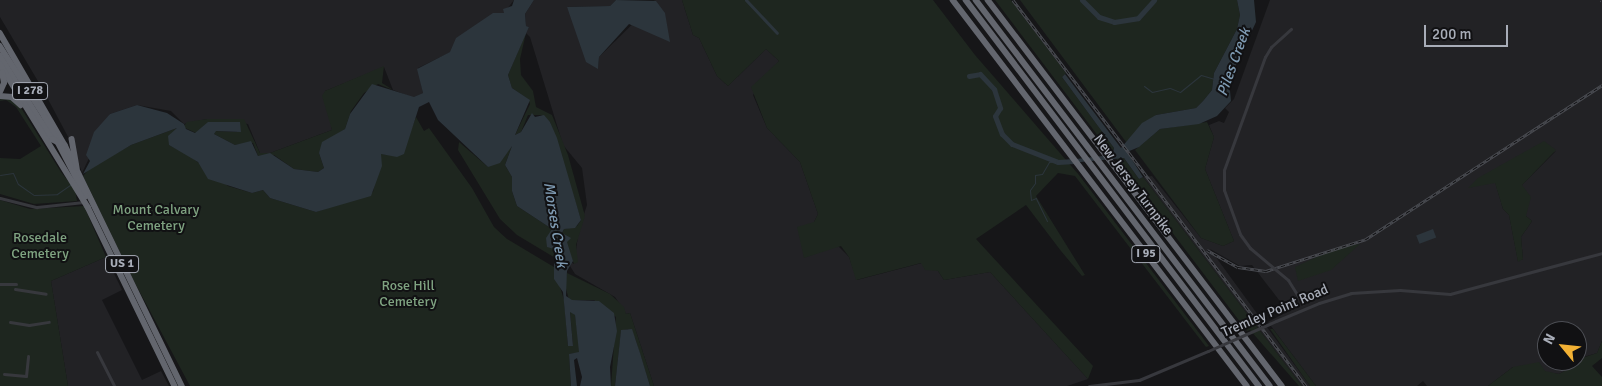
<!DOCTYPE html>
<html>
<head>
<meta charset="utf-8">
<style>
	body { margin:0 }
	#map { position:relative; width:1602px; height:386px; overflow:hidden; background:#161618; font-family:Signika,sans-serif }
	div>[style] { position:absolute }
	.built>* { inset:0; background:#222225 }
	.green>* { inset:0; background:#1e261f }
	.water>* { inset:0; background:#2c353c; transform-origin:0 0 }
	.stream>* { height:1px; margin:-0.5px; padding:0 0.5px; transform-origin:0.5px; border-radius:0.5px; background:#2c353c }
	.canal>* { height:3px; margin:-1.5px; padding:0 1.5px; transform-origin:1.5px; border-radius:1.5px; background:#2c353c }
	.river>* { height:5px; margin:-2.5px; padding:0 2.5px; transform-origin:2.5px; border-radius:2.5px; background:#2c353c }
	.street>* { height:3px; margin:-1.5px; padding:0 1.5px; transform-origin:1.5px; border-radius:1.5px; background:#37383d }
	.highway>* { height:5.5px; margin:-2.75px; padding:0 2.75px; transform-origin:2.75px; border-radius:2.75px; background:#63666e }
	.rail>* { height:3px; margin-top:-1.5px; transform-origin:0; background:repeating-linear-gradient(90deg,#111113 0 4px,#4a4c52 0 8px); box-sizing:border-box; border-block:1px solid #4a4c52 }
	.street-bridge>* { height:3px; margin:-1.5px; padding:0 1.5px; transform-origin:1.5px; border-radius:1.5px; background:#37383d }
	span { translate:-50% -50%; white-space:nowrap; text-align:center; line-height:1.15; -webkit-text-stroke:4px #111113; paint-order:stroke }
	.shield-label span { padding:1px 4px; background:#111113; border:1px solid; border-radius:4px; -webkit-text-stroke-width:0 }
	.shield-label { font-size:12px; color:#a8adb8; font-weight:700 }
	.street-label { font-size:14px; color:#a8adb8 }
	.park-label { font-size:14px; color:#7fa381 }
	.water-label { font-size:15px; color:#7f9bb3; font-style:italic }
	.north { position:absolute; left:1537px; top:321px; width:50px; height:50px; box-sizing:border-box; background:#111113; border:1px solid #4d4f55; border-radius:50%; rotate:298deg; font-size:14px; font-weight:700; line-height:20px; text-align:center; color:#a8adb8 }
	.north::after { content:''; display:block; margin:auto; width:18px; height:22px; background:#f2b134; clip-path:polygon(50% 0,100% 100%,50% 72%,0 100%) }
	.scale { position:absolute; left:1424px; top:25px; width:84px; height:22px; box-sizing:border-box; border:2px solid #a8adb8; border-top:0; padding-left:6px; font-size:15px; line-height:18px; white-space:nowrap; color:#a8adb8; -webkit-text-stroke:4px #111113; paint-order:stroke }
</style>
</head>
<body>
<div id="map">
	<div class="built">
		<div style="clip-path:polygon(0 0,514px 0,504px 13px,451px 52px,418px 68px,423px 93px,414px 98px,393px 90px,384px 67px,325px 91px,332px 130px,270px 153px,260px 153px,248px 124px,207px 119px,184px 124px,171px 111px,137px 105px,110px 114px,82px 173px,74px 148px,42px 88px,0 17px)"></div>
		<div style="clip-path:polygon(534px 0,616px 0,610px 6px,567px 7px,598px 68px,599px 57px,656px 1px,653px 0,682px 0,693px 35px,699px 38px,717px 76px,728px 86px,766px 49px,779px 61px,753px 95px,767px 128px,800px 162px,818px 214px,814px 222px,849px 257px,857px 280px,922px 263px,938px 271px,944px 280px,990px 272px,1088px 379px,1067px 386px,654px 386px,630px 313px,626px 314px,615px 297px,575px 274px,570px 266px,571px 262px,574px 264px,579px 229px,587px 205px,582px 168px,563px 145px,530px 37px,526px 33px,529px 27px,526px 26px,525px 14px)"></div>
		<div style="clip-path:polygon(evenodd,1270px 0,1602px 0,1602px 341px,1597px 353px,1577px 359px,1577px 331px,1547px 331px,1547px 361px,1572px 361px,1570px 368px,1559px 374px,1513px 367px,1488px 386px,1427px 386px,1423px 381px,1417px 386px,1316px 386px,1268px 322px,1294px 308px,1279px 300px,1252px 265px,1240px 266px,1210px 249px,1310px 386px,1302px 386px,1143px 177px,1152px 176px,1201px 238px,1223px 246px,1234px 241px,1205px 169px,1214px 137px,1209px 125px,1219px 121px,1224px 123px,1229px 112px,1225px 108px,1234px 99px,1270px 0,1556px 151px,1522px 185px,1526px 216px,1532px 221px,1521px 237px,1523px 259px,1518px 261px,1509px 215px,1503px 209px,1495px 182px,1556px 151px)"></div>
		<div style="clip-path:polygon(106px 257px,122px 290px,102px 300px,142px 380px,161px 371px,169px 386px,68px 386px,51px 281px)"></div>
	</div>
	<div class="green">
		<div style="clip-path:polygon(682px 0,933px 0,975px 55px,1079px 175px,1209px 346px,1206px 347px,1075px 176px,1058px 173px,1036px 196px,1085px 275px,1082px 276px,1061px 251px,1026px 205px,976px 239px,1093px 366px,1088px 379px,990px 272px,944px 280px,938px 271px,925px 270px,921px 263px,856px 280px,849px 257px,841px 246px,804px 258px,797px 227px,814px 222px,818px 214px,800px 162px,767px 128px,751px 87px,779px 61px,766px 49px,728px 86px,717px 76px,699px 38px,693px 35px)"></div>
		<div style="clip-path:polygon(995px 0,1011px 0,1066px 73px,1062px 77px,1114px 148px,1111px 153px)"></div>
		<div style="clip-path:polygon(1020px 0,1237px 0,1240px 15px,1237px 29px,1214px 73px,1212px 90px,1203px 101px,1196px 108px,1156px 115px,1126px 142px)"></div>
		<div style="clip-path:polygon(526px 33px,520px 59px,521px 75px,533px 91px,536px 107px,552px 115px,568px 155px,585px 216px,576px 245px,578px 262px,574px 264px,562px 234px,564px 229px,577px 226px,581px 220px,550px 122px,541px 115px,528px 115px,521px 132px,515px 135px,530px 104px,528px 99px,512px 88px,508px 75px)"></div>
		<div style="clip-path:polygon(384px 66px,382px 83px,393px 90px,378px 84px,364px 93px,351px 111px,345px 129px,332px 138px,319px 153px,324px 168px,318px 172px,294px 169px,274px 155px,258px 156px,253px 143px,235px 145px,214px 134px,215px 131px,237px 132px,236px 122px,196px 133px,183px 127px,187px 122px,207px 119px,244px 119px,260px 153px,270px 153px,332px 130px,322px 96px,325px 91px)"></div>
		<div style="clip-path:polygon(4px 95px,18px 103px,61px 172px,75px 190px,77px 201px,34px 204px,0 194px,0 158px,20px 159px,41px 146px,16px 107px,6px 100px,0 101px,0 96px)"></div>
		<div style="clip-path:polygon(416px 117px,424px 131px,429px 128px,472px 188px,494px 227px,507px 239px,554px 267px,564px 300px,568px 346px,573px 346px,570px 311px,575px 315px,579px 343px,579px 353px,569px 354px,571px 386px,190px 386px,135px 283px,83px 176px,90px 168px,131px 145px,177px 128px,169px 145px,190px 156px,228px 186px,252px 193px,263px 190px,270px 198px,316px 212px,373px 192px,381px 154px,391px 155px,405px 145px)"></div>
		<div style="clip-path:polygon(1207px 122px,1214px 137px,1205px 169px,1234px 241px,1223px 246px,1201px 238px,1135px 150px,1160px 129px)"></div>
		<div style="clip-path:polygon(1544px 141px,1556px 150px,1522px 185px,1531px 197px,1526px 216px,1532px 221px,1521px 237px,1523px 259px,1518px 262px,1509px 215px,1503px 209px,1495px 183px,1468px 188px,1478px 178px)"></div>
		<div style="clip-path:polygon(459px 142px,488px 167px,513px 143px,505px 165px,512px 177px,512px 191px,517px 206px,552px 229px,557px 259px,517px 235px,500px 219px,458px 150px)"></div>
		<div style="clip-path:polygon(1115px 157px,1124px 158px,1139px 179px,1143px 177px,1302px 386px,1299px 386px,1250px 330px,1247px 331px)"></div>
		<div style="clip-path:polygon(0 200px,30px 209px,84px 206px,106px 257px,51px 281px,68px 386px,0 386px)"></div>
		<div style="clip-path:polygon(1360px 244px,1331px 270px,1298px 281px,1295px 267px,1336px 248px)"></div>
		<div style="clip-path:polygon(567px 273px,610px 294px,624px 307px,626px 314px,630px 313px,654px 386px,650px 386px,635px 338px,628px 329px,621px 331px,615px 386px,611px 386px,616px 317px,594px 300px,569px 300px,565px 285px)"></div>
		<div style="clip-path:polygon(1270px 329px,1273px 329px,1316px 386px,1310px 386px)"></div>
		<div style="clip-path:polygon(1602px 341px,1602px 358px,1592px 366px,1602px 377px,1602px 386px,1488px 386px,1513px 367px,1539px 362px,1545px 371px,1559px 374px,1570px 368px,1570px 362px,1597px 353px)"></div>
	</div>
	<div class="water">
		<div style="clip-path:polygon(514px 0,534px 0,525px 14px,526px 26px,529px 27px,508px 75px,512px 88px,530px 100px,515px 135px,521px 132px,532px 113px,535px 117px,544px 115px,550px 122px,557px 138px,581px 220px,575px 228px,564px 229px,562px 233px,571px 238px,567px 242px,573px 261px,567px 271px,566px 296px,572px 300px,599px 301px,614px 313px,617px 331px,610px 367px,611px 386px,580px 386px,582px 377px,577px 358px,574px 360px,577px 386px,571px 386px,569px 354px,579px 352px,575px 315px,570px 312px,573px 346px,568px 346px,563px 292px,554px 279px,554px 264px,559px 256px,554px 249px,547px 247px,546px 238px,552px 229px,517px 206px,512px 191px,512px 177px,505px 165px,512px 146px,500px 163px,488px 167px,438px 120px,429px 102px,419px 107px,404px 154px,397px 157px,381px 154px,382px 166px,371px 196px,316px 212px,270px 198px,263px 190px,252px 193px,208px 179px,198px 162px,169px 145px,168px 136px,177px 128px,131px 145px,83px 174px,90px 161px,86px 155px,94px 132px,110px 114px,137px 105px,167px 113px,184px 124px,186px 129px,195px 133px,208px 122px,240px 122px,241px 132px,216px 131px,214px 134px,235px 145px,251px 141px,258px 156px,270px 153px,294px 169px,318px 172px,324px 168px,319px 153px,322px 142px,345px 129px,350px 114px,372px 84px,414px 97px,423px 93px,417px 69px,450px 52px,456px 38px,493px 13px,504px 13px,503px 9px,512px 6px)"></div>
		<div style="clip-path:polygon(616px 0,656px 1px,665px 13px,670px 42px,629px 24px,599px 57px,598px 69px,586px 62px,567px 7px,610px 6px)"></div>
		<div style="clip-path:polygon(1237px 0,1254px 0,1256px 22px,1229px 80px,1231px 101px,1217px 116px,1199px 124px,1160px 129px,1139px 147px,1127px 152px,1143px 177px,1139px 179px,1124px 158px,1070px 163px,1067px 160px,1112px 155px,1114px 148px,1062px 77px,1065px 74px,1121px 148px,1142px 123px,1156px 115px,1196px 108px,1203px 101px,1212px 90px,1214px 73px,1237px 29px,1240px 15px)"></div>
		<div style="left:1433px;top:229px;width:9px;height:18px;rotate:69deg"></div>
		<div style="clip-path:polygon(632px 329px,640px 353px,650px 386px,615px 386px,621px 330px)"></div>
	</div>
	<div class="stream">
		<div style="left:1144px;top:86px;width:10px;rotate:37deg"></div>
		<div style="left:1152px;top:92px;width:18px;rotate:-13deg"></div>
		<div style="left:1170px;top:88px;width:11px;rotate:22deg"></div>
		<div style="left:1180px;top:92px;width:27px;rotate:-39deg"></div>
		<div style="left:1201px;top:75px;width:14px;rotate:17deg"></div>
		<div style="left:0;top:175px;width:13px;rotate:-9deg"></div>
		<div style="left:13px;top:173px;width:12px;rotate:66deg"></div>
		<div style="left:18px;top:184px;width:19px;rotate:35deg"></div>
		<div style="left:34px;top:195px;width:23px;rotate:-2deg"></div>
		<div style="left:57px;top:194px;width:16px;rotate:-35deg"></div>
		<div style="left:1047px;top:221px;width:25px;rotate:-116deg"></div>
		<div style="left:1036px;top:198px;width:5px;rotate:158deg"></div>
		<div style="left:1031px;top:200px;width:10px;rotate:-96deg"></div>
		<div style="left:1030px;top:190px;width:9px;rotate:-54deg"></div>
		<div style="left:1035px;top:183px;width:8px;rotate:-90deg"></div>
		<div style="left:1035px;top:175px;width:7px;rotate:-8deg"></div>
		<div style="left:1042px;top:174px;width:14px;rotate:-60deg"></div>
		<div style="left:1049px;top:162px;width:8px;rotate:-7deg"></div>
	</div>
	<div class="canal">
		<div style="left:746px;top:0;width:45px;rotate:46.8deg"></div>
	</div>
	<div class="river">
		<div style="left:1082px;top:0;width:24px;rotate:45deg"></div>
		<div style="left:1099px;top:17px;width:16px;rotate:18deg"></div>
		<div style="left:1114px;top:22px;width:24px;rotate:-9deg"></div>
		<div style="left:1138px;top:18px;width:24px;rotate:-48deg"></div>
		<div style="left:969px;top:76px;width:11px;rotate:-10deg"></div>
		<div style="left:980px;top:74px;width:21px;rotate:47deg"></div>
		<div style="left:994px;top:89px;width:20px;rotate:72deg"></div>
		<div style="left:1000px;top:108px;width:9px;rotate:122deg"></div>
		<div style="left:995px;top:116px;width:19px;rotate:69deg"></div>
		<div style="left:1002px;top:134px;width:14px;rotate:45deg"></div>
		<div style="left:1012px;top:144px;width:49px;rotate:21.4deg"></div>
		<div style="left:1058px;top:162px;width:16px;rotate:-4deg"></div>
	</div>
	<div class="street">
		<div style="left:0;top:198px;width:38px;rotate:14deg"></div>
		<div style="left:37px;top:207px;width:47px;rotate:-6.1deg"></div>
		<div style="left:1250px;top:248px;width:17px;rotate:-126deg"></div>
		<div style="left:1240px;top:234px;width:47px;rotate:-110deg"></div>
		<div style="left:1224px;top:190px;width:20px;rotate:-90deg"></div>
		<div style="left:1224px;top:170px;width:120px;rotate:-70.1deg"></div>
		<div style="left:1265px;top:57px;width:12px;rotate:-59deg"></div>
		<div style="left:1271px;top:47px;width:27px;rotate:-42deg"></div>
		<div style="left:0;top:284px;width:16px"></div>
		<div style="left:15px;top:289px;width:31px;rotate:9deg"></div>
		<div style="left:1276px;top:321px;width:47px;rotate:-22.7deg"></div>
		<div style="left:1319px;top:303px;width:34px;rotate:-17deg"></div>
		<div style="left:1351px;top:293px;width:49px;rotate:-3.5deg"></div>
		<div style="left:1400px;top:290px;width:50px;rotate:4.6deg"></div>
		<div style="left:1450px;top:294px;width:157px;rotate:-15.1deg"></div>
		<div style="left:10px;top:322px;width:19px;rotate:9deg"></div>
		<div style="left:29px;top:325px;width:20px;rotate:-9deg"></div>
		<div style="left:97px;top:352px;width:38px;rotate:63deg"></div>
		<div style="left:4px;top:374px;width:22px;rotate:5deg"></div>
		<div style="left:26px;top:376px;width:20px;rotate:-84deg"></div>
		<div style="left:1089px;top:386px;width:50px;rotate:-6.8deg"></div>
		<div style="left:1139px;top:380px;width:75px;rotate:-22.8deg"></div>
	</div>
	<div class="highway">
		<div style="left:953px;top:0;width:485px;rotate:52.7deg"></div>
		<div style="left:966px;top:0;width:485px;rotate:52.8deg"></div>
		<div style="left:976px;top:0;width:485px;rotate:52.7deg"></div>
		<div style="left:988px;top:0;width:485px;rotate:52.7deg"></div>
		<div style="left:0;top:33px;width:129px;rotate:59.9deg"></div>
		<div style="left:65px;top:145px;width:268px;rotate:64.1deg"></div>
		<div style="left:0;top:46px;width:84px;rotate:57.6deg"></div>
		<div style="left:45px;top:117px;width:89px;rotate:62.6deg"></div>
		<div style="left:0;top:56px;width:98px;rotate:57.9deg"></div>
		<div style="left:52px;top:139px;width:9px;rotate:27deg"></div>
		<div style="left:0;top:64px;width:168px;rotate:58.4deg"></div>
		<div style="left:88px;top:207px;width:199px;rotate:64.1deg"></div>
		<div style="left:0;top:92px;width:10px;rotate:-66deg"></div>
		<div style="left:4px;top:83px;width:10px;rotate:-101deg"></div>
		<div style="left:0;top:96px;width:12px;rotate:5deg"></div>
		<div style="left:12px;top:97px;width:12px;rotate:42deg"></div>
		<div style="left:72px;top:139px;width:29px;rotate:80deg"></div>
	</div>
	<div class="rail">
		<div style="left:1013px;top:0;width:485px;rotate:52.8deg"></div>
		<div style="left:1601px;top:0;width:1px;rotate:45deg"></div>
		<div style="left:1207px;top:250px;width:35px;rotate:29deg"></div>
		<div style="left:1238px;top:267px;width:28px;rotate:8deg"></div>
		<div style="left:1266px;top:271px;width:105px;rotate:-17.7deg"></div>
		<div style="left:1366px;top:239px;width:282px;rotate:-33.1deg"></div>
	</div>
	<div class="street-bridge">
		<div style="left:1250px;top:248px;width:50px;rotate:40.1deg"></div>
		<div style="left:1288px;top:280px;width:28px;rotate:58deg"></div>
		<div style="left:1208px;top:351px;width:74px;rotate:-23.8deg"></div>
	</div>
	<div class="shield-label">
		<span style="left:30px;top:91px">I 278</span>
		<span style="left:1146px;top:254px">I 95</span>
		<span style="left:122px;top:264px">US 1</span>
	</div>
	<div class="street-label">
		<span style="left:1133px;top:185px;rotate:53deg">New Jersey Turnpike</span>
		<span style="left:1275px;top:311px;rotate:-23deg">Tremley Point Road</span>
	</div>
	<div class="park-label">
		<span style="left:156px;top:218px">Mount Calvary<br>Cemetery</span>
		<span style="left:40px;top:246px">Rosedale<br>Cemetery</span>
		<span style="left:408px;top:294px">Rose Hill<br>Cemetery</span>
	</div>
	<div class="water-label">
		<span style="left:1234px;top:62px;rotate:-70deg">Piles Creek</span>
		<span style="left:555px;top:225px;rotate:81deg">Morses Creek</span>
	</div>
	<div class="north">N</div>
	<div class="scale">200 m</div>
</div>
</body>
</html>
